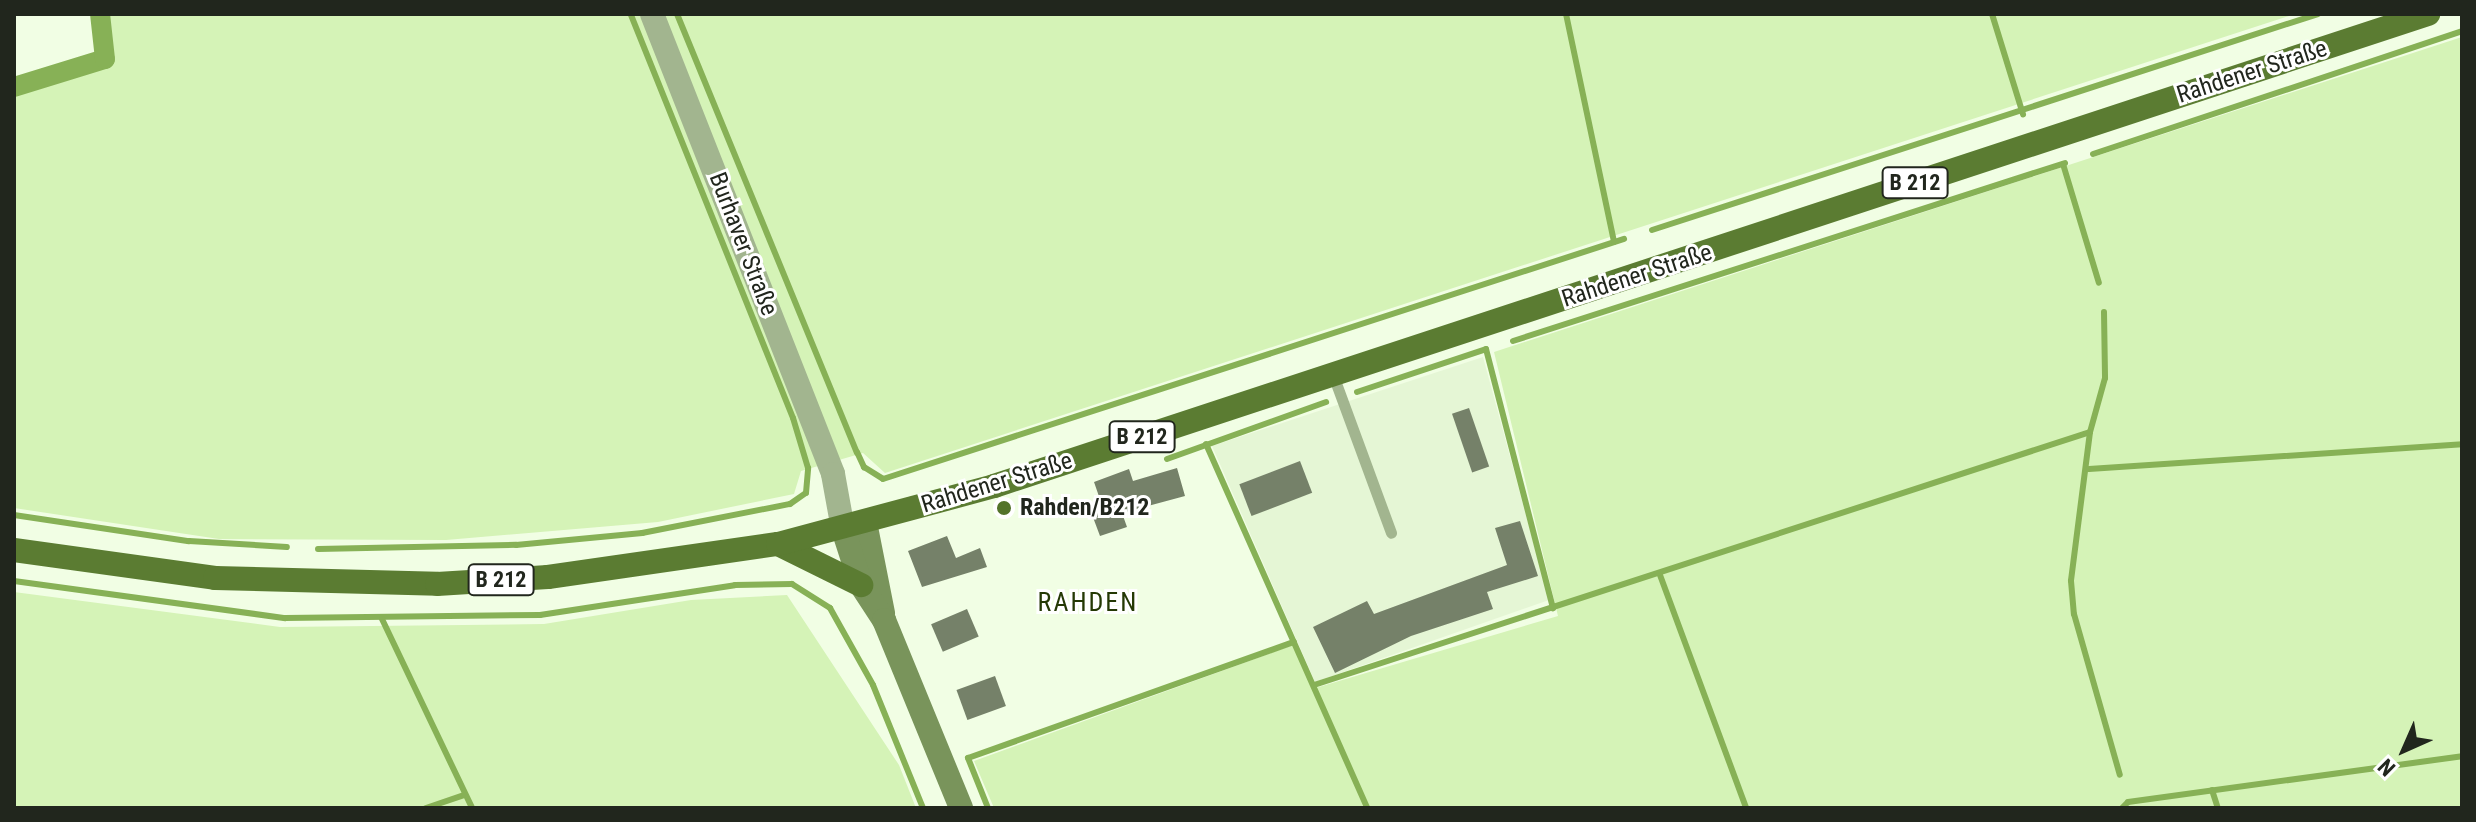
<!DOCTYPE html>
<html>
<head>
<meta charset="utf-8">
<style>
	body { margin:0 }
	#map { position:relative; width:2476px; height:822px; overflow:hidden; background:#f1fee4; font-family:"Roboto Condensed",sans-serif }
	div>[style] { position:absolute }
	.built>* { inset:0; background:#e5f6d5 }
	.green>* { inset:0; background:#d5f3b7 }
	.stream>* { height:6px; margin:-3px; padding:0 3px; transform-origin:3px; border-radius:3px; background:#87b156 }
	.canal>* { height:20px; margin:-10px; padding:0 10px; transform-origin:10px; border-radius:10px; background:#87b156 }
	.building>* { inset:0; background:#758169; transform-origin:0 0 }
	.service>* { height:11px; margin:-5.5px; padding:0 5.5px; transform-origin:5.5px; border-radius:5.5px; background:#a2b58f }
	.tertiary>* { height:24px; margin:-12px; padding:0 12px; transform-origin:12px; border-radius:12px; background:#a2b58f }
	.secondary>* { height:24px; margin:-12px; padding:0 12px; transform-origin:12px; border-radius:12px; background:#79945b }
	.primary>* { height:24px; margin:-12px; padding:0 12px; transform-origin:12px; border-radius:12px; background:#5b7c32 }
	.dots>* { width:22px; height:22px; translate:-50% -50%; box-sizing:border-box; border:4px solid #fff; border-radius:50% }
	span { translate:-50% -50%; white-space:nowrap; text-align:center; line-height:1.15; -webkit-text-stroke:6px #fff; paint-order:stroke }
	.shield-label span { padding:2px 6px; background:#fff; border:2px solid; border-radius:6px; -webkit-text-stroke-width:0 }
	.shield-label { font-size:22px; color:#21261d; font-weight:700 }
	.street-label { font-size:24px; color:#21261d }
	.poi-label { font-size:24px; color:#21261d; font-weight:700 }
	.left { translate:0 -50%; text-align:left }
	.neighbourhood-label { font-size:26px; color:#243904; letter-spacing:2px }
	.frame { position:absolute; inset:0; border:16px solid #21261d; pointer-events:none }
	.north { position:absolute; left:2364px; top:710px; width:80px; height:80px; -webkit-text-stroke:6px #fff; paint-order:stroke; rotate:225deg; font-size:22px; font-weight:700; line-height:32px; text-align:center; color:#21261d }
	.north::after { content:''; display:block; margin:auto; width:28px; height:36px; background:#21261d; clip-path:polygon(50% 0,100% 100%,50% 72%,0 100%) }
</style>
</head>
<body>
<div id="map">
	<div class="built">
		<div style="clip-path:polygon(1483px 357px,1549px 600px,1315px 682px,1212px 446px)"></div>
	</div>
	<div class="green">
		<div style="clip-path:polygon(103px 14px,2295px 14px,885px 473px,863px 453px,801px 471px,794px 494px,658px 522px,446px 540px,219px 539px,14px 508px,14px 94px,109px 64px)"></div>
		<div style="clip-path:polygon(2462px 37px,2462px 808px,994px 808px,974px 761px,1293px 645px,1312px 689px,1558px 616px,1494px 352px)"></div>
		<div style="clip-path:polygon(14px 592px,280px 627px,544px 624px,691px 600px,787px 595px,899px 765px,916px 808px,14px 808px)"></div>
	</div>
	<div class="stream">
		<div style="left:677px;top:14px;width:474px;rotate:67.7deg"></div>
		<div style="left:857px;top:452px;width:17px;rotate:65deg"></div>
		<div style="left:864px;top:467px;width:22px;rotate:32deg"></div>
		<div style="left:883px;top:479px;width:779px;rotate:-17.95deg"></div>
		<div style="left:1566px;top:14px;width:233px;rotate:78.1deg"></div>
		<div style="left:1992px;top:14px;width:105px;rotate:72.8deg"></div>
		<div style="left:2093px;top:154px;width:389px;rotate:-18.4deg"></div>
		<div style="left:2063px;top:164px;width:124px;rotate:73.2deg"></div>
		<div style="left:1652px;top:230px;width:700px;rotate:-17.97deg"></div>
		<div style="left:2104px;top:312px;width:66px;rotate:89.1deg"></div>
		<div style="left:2105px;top:378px;width:56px;rotate:105.5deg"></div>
		<div style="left:2090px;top:432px;width:150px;rotate:97.3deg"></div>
		<div style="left:2071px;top:581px;width:33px;rotate:85deg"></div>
		<div style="left:2074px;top:614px;width:167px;rotate:74.1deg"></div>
		<div style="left:1513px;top:341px;width:580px;rotate:-17.87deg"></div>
		<div style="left:1486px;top:349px;width:268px;rotate:75.5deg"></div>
		<div style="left:1357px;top:392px;width:136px;rotate:-18.4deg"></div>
		<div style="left:1206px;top:444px;width:398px;rotate:66.1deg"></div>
		<div style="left:1167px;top:459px;width:169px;rotate:-19.7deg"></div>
		<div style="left:2089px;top:469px;width:374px;rotate:-3.8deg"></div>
		<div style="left:14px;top:515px;width:177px;rotate:8.5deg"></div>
		<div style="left:189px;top:541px;width:98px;rotate:3.5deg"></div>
		<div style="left:318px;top:549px;width:198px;rotate:-1.2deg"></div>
		<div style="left:516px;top:545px;width:127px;rotate:-5.4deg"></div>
		<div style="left:642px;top:533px;width:151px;rotate:-11.1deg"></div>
		<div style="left:790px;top:504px;width:19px;rotate:-35deg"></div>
		<div style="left:806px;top:493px;width:25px;rotate:-85deg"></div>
		<div style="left:808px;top:468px;width:52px;rotate:-106.7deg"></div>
		<div style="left:793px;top:418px;width:435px;rotate:-111.9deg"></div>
		<div style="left:1660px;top:575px;width:248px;rotate:69.7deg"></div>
		<div style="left:14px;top:581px;width:274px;rotate:7.8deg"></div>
		<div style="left:285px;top:618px;width:255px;rotate:-0.7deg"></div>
		<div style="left:540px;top:615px;width:197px;rotate:-8.7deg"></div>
		<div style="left:735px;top:585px;width:57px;rotate:-1deg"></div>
		<div style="left:792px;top:584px;width:45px;rotate:32.3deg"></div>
		<div style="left:830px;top:608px;width:88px;rotate:60.8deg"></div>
		<div style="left:873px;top:685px;width:133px;rotate:67.9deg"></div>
		<div style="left:382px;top:619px;width:209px;rotate:64.5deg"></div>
		<div style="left:1314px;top:685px;width:816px;rotate:-18.06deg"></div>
		<div style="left:2212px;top:790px;width:19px;rotate:72deg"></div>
		<div style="left:426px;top:808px;width:40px;rotate:-18.9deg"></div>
		<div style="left:988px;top:808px;width:54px;rotate:-111.8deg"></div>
		<div style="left:968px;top:758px;width:346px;rotate:-19.6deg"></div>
		<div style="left:2122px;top:808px;width:8px;rotate:-45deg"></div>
		<div style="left:2128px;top:802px;width:337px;rotate:-7.8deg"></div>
	</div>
	<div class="canal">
		<div style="left:14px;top:87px;width:95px;rotate:-17.1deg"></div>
		<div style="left:105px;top:59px;width:45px;rotate:-96.3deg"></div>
	</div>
	<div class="building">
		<div style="left:1469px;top:408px;width:62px;height:18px;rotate:71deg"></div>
		<div style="left:1300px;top:461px;width:34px;height:65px;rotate:69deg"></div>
		<div style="clip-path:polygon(1177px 468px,1185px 496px,1122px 513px,1127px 527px,1100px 536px,1091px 512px,1103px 508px,1094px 482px,1129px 469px,1133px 481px)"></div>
		<div style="clip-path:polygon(1520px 521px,1538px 576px,1487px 592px,1493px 609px,1411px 636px,1335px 673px,1313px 627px,1367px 601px,1374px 614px,1507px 565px,1495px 528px)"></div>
		<div style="clip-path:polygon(947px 536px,956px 558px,980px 548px,987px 567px,922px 587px,908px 551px)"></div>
		<div style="left:967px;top:609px;width:30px;height:39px;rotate:67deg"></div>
		<div style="left:995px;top:676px;width:32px;height:41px;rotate:70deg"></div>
	</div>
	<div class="service">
		<div style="left:1333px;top:375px;width:168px;rotate:69.8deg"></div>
	</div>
	<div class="tertiary">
		<div style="left:652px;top:14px;width:494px;rotate:68.5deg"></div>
		<div style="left:833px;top:474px;width:56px;rotate:79.7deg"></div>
	</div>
	<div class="secondary">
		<div style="left:865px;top:522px;width:93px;rotate:78.8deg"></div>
		<div style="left:843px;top:529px;width:59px;rotate:72.2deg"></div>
		<div style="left:861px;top:585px;width:42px;rotate:56.7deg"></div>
		<div style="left:884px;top:620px;width:203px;rotate:67.7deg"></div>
	</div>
	<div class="primary">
		<div style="left:778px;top:544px;width:93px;rotate:26.3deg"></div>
		<div style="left:14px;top:550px;width:203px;rotate:7.9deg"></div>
		<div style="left:215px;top:578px;width:222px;rotate:1.5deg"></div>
		<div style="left:437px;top:584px;width:111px;rotate:-3.6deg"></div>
		<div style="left:548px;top:577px;width:232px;rotate:-8.2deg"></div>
		<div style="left:778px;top:544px;width:224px;rotate:-15deg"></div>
		<div style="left:994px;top:486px;width:1510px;rotate:-18.22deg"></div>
	</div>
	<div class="dots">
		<div style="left:1004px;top:508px;background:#53732a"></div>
	</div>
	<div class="shield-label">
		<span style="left:1915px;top:183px">B 212</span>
		<span style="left:1142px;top:437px">B 212</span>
		<span style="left:501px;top:580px">B 212</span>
	</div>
	<div class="street-label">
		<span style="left:2252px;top:72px;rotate:-18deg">Rahdener Straße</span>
		<span style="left:743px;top:244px;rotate:69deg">Burhaver Straße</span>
		<span style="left:1637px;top:276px;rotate:-18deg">Rahdener Straße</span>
		<span style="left:997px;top:483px;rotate:-17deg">Rahdener Straße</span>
	</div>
	<div class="poi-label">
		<span class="left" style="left:1020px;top:508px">Rahden/B212</span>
	</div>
	<div class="neighbourhood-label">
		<span style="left:1088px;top:603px">RAHDEN</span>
	</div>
	<div class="frame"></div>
	<div class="north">N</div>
</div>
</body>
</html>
